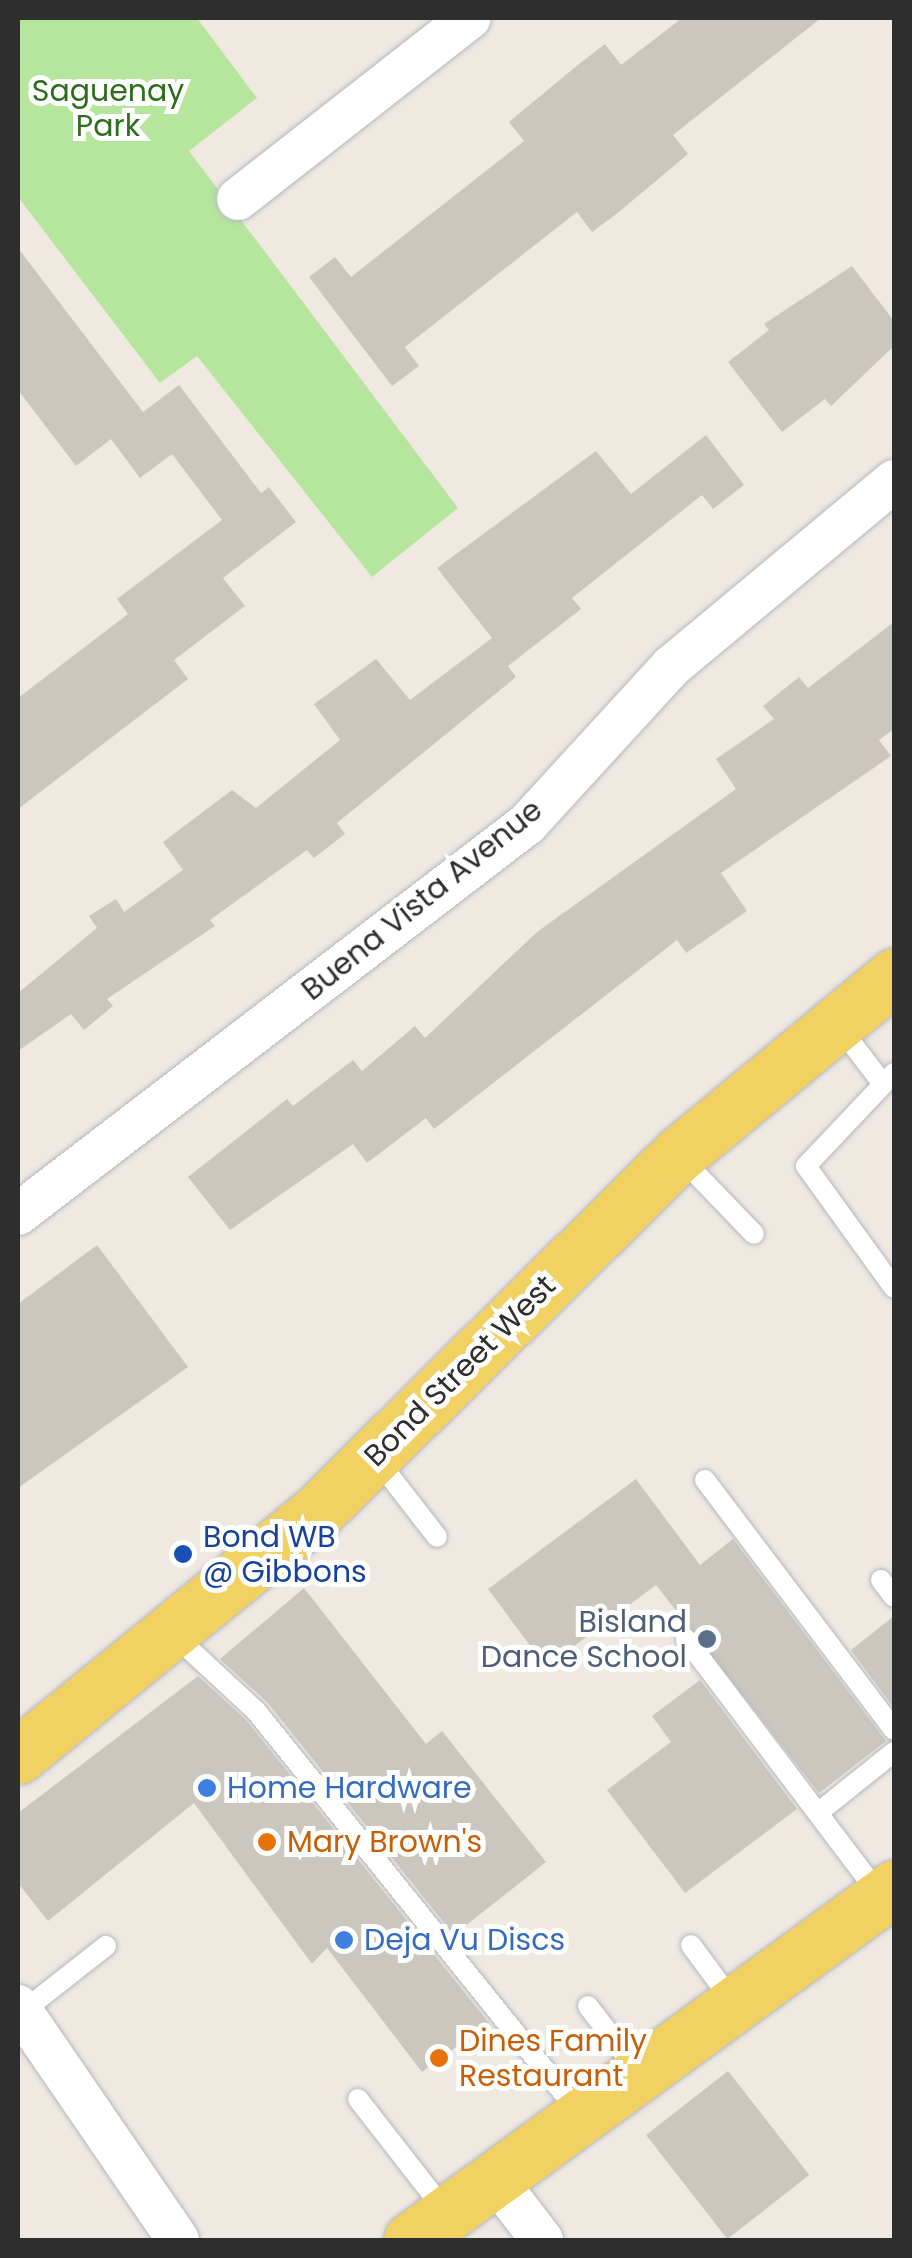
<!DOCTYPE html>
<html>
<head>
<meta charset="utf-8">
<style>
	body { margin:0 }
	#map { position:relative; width:912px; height:2258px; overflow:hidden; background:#efe9e1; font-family:Poppins,sans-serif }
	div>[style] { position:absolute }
	.green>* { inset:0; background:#b6e59e }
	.building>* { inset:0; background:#cbc7bf; transform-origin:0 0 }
	.roads { filter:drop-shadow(0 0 2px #b4b7c1) drop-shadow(0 0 2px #b4b7c1) }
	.service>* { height:20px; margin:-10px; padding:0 10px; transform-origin:10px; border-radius:10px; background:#fff }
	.minor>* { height:42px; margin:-21px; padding:0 21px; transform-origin:21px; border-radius:21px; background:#fff }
	.primary>* { height:55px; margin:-27.5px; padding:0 27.5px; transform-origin:27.5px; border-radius:27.5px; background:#f2d163 }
	.dots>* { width:28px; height:28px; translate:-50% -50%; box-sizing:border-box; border:5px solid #fff; border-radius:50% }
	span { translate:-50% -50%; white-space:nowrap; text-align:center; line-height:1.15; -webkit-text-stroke:10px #fff; paint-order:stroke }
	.park-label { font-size:30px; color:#2c6e1b }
	.street-label { font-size:30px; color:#2e2e2e }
	.transit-label { font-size:30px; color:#164399 }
	.left { translate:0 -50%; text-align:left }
	.service-label { font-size:30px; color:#4e5e75 }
	.right { translate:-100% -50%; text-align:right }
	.shop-label { font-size:30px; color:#366cbe }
	.food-label { font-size:30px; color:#c56008 }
	.frame { position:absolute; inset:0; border:20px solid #2e2e2e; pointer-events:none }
</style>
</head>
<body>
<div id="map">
	<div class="green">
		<div style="clip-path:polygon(18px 18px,197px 18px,257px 98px,189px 151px,458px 508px,372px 577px,197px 356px,160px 383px,18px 197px)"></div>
	</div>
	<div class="building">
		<div style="clip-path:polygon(682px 18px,821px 18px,673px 135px,688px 154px,619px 212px,592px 232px,577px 212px,405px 347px,419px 366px,392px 386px,309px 277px,335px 257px,351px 277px,524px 141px,509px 122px,579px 64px,605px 44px,621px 65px)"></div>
		<div style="clip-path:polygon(18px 248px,143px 412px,179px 385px,261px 493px,269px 487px,296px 522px,223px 578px,245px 606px,174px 660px,188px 679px,18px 809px,18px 698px,128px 614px,117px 599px,222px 520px,172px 454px,140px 478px,111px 439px,76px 466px,18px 390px)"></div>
		<div style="clip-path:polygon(852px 266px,894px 321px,894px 346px,831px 406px,825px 399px,782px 432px,728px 362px,769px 330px,764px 324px)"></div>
		<div style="clip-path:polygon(706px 435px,744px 485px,713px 509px,702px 495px,572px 598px,581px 609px,508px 666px,516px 677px,337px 823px,345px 834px,314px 858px,307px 850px,210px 920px,215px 926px,107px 999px,113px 1006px,84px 1030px,71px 1014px,18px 1051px,18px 993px,97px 928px,89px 916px,116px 899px,124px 912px,183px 870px,163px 842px,232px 790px,256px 808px,340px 740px,314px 704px,376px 659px,410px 700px,492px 638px,437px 568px,596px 451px,631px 494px)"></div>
		<div style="clip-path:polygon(894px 622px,894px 729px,879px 740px,891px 756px,721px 873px,747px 911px,686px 953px,677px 940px,434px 1129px,426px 1118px,367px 1163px,353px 1144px,230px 1230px,188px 1177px,287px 1099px,293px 1106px,353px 1060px,362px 1071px,415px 1026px,425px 1038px,537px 932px,736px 789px,716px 759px,774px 719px,763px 706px,799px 677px,808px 688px)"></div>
		<div style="clip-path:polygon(97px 1245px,188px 1367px,18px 1488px,18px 1304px)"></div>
		<div style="clip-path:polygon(636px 1479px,700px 1565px,733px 1539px,886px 1741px,819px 1793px,656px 1585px,546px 1667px,488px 1589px)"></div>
		<div style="clip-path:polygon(304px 1588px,426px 1744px,442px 1731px,546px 1862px,454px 1935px,267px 1702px,220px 1659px)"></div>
		<div style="clip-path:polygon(894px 1616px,894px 1708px,851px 1650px)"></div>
		<div style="clip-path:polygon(198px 1676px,246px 1720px,489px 2023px,422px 2072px,327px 1948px,312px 1964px,194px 1803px,48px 1921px,18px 1883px,18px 1813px)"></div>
		<div style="clip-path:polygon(700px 1680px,797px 1809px,685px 1893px,607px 1790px,671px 1742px,652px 1716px)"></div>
		<div style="left:728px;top:2071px;width:132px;height:104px;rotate:52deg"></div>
	</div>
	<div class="roads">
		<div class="service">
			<div style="left:838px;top:1025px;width:74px;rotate:52.7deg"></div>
			<div style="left:894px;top:1073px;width:128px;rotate:133.4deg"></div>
			<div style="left:806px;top:1166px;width:150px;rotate:54.2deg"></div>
			<div style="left:679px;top:1156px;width:108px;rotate:46.1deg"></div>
			<div style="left:375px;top:1457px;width:101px;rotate:52.2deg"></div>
			<div style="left:705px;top:1480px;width:313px;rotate:52.9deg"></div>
			<div style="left:881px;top:1580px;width:21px;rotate:53deg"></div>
			<div style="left:175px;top:1636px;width:110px;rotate:42.8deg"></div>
			<div style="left:256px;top:1711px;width:514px;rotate:51.17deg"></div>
			<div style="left:686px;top:1639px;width:323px;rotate:52.9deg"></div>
			<div style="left:819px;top:1812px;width:96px;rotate:-38.7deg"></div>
			<div style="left:691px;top:1945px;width:71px;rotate:53.6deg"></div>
			<div style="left:588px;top:2006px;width:82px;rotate:52.4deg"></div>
			<div style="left:22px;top:2012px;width:107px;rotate:-38.2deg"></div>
			<div style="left:358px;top:2099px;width:143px;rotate:52.1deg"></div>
		</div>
		<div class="minor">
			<div style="left:238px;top:199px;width:294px;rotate:-38deg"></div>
			<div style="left:18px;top:1214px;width:641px;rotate:-37.46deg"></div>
			<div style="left:527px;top:824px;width:214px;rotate:-47.5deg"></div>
			<div style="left:672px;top:666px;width:289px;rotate:-39.8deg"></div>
			<div style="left:18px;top:2006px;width:283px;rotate:55.6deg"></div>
			<div style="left:493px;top:2176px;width:81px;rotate:52.6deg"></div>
		</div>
		<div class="primary">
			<div style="left:18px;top:1756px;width:385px;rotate:-39.2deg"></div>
			<div style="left:316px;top:1513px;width:509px;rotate:-44.68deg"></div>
			<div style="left:678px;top:1155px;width:281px;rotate:-39.6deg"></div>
			<div style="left:411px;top:2240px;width:598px;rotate:-36.08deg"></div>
		</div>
	</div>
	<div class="dots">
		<div style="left:183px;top:1554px;background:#1a4fb4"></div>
		<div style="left:707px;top:1639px;background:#5c6f8a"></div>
		<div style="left:207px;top:1788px;background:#3f7fe0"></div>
		<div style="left:267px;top:1842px;background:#e8710a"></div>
		<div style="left:344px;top:1940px;background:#3f7fe0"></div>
		<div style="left:439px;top:2058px;background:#e8710a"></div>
	</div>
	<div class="park-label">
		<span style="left:108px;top:108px">Saguenay<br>Park</span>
	</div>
	<div class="street-label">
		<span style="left:422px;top:900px;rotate:-39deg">Buena Vista Avenue</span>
		<span style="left:460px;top:1371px;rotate:-45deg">Bond Street West</span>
	</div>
	<div class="transit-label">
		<span class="left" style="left:203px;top:1554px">Bond WB<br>@ Gibbons</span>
	</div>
	<div class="service-label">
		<span class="right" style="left:687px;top:1639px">Bisland<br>Dance School</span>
	</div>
	<div class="shop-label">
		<span class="left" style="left:227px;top:1788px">Home Hardware</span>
		<span class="left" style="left:364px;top:1940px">Deja Vu Discs</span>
	</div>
	<div class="food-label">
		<span class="left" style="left:287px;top:1842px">Mary Brown's</span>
		<span class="left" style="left:459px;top:2058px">Dines Family<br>Restaurant</span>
	</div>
	<div class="frame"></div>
</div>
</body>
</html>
